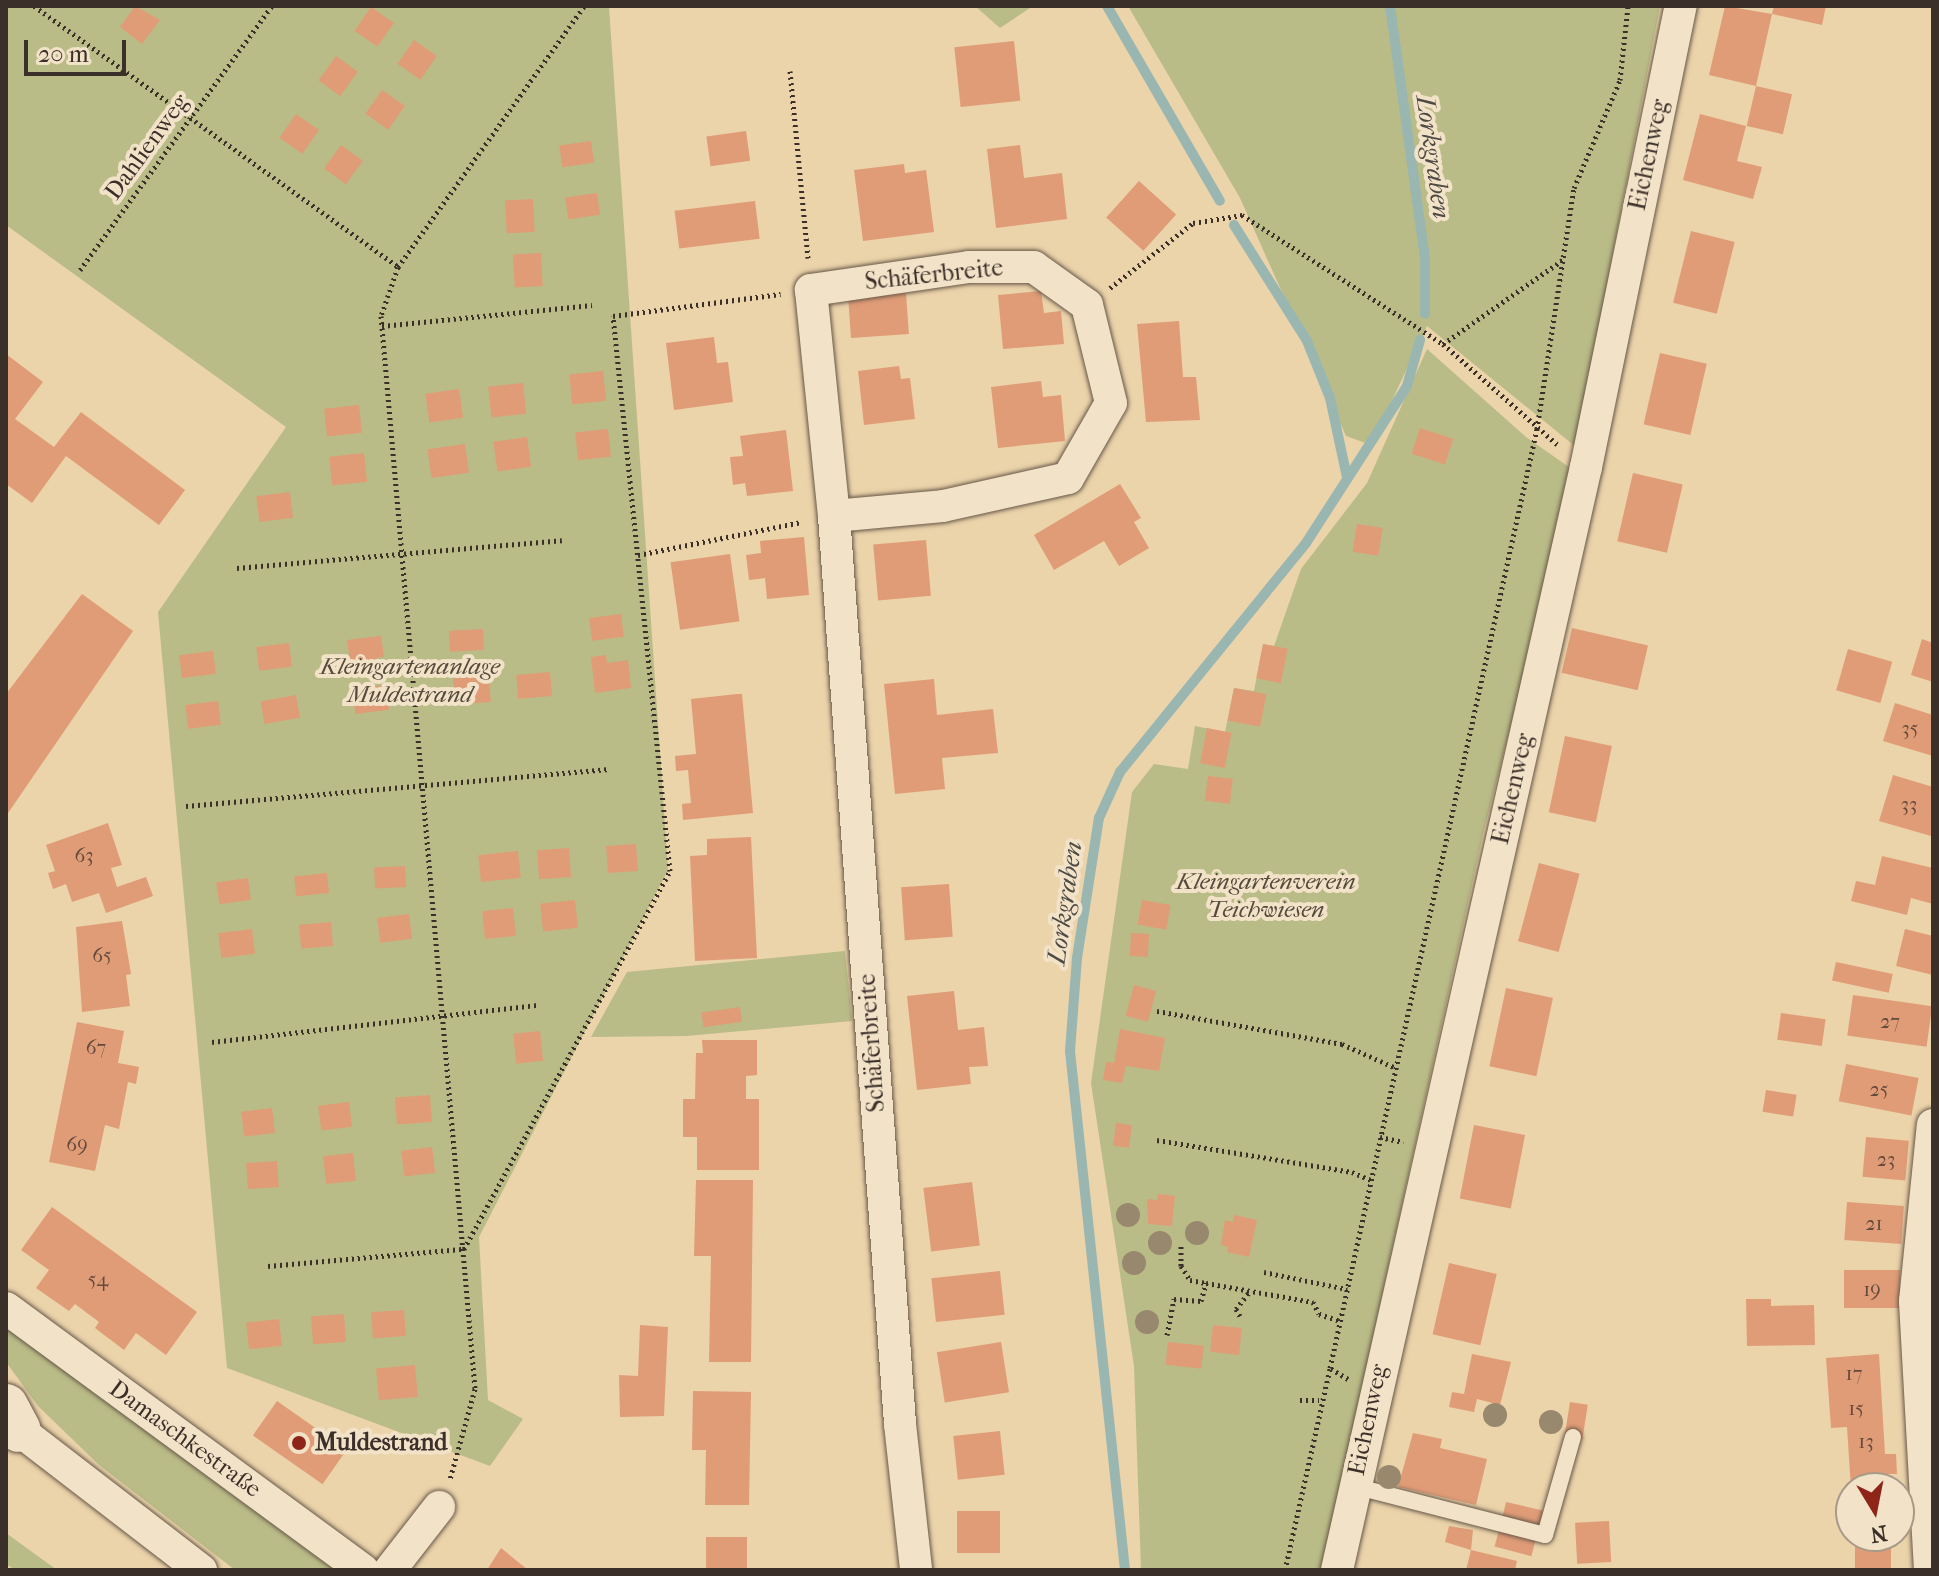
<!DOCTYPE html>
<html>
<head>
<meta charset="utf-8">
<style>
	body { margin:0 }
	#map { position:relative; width:1939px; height:1576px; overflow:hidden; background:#ebd3aa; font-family:"IM FELL French Canon",serif }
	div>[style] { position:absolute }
	.green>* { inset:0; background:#babc87 }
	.stream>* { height:10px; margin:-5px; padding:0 5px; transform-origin:5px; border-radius:5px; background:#9ab6b1 }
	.building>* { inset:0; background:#e09c77; transform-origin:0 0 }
	.path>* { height:5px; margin-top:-2.5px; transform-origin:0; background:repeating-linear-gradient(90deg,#3b2f29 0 2px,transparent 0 6px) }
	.roads { filter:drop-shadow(0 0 2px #675849) drop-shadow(0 0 2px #675849) }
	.lane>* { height:16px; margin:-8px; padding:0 8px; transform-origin:8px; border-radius:8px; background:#f2e2c8 }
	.street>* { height:32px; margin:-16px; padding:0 16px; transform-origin:16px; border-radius:16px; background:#f2e2c8 }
	.secondary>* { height:44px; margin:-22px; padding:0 22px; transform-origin:22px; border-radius:22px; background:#f2e2c8 }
	.trees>* { width:24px; height:24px; margin:-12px; border-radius:50%; background:#98886e }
	.dots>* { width:22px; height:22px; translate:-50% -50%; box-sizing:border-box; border:4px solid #f2e2c8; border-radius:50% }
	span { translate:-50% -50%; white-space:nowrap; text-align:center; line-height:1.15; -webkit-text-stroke:8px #f2e2c8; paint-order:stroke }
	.number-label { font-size:20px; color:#644a3c }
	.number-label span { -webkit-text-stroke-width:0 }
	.street-label { font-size:24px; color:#3b2f29 }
	.park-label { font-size:24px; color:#544b3c; font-style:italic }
	.poi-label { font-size:24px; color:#3b2f29; font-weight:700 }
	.left { translate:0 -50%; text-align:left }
	.water-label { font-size:26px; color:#4e4a44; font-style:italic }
	.frame { position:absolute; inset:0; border:8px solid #3b2f29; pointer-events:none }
	.north { position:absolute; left:1835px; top:1472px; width:80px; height:80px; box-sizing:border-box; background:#f2e2c8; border:2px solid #a99a88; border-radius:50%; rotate:170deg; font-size:22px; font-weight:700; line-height:32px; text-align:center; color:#3b2f29 }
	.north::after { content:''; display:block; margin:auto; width:28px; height:36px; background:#8f2418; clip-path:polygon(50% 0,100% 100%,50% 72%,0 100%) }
	.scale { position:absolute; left:24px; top:40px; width:102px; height:36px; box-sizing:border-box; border:4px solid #3b2f29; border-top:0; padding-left:10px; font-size:24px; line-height:28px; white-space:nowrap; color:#3b2f29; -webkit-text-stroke:6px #f2e2c8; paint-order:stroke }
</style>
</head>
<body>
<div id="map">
	<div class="green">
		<div style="clip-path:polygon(6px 6px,616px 6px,609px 7px,668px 870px,479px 1237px,488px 1400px,523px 1419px,490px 1466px,227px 1368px,158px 612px,286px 427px,6px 225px)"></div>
		<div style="clip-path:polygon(975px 6px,1033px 6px,1000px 28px)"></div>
		<div style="clip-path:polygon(1128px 6px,1660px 6px,1576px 447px,1427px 326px,1371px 445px,1346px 436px,1240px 198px)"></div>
		<div style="clip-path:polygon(1427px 349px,1526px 437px,1576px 472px,1484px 830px,1322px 1570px,1141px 1570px,1134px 1366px,1091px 1083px,1132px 792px,1154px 764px,1188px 769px,1195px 726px,1225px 732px,1234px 688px,1254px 691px,1263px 644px,1274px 646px,1301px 569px,1367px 483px)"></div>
		<div style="clip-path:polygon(845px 951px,852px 1021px,686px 1036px,591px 1037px,627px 972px)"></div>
		<div style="clip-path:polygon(6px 1321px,345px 1570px,235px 1570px,99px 1465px,38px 1406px,6px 1362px)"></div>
		<div style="clip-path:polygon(6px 1533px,57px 1570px,15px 1570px,6px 1564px)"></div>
	</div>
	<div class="stream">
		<div style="left:1107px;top:6px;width:225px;rotate:59.9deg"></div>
		<div style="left:1390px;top:6px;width:254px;rotate:82.1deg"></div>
		<div style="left:1425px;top:258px;width:56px;rotate:90deg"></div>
		<div style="left:1234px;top:225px;width:137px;rotate:57.8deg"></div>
		<div style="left:1307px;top:341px;width:61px;rotate:68deg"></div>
		<div style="left:1330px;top:398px;width:81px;rotate:77.9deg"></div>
		<div style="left:1125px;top:1570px;width:522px;rotate:-96.05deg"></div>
		<div style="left:1070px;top:1051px;width:93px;rotate:-85.7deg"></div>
		<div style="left:1077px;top:958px;width:142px;rotate:-81.1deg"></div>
		<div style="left:1099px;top:818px;width:51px;rotate:-65.5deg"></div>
		<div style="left:1120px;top:772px;width:295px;rotate:-50.9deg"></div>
		<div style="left:1306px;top:543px;width:187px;rotate:-57.2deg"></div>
		<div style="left:1407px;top:386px;width:48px;rotate:-74.2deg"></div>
	</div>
	<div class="building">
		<div style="clip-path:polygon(135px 6px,160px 20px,142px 44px,120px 27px)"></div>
		<div style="clip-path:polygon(1725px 6px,1772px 14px,1774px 6px,1826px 6px,1822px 25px,1772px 14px,1756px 86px,1709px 75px)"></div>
		<div style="left:371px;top:7px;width:28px;height:29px;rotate:35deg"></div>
		<div style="left:414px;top:40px;width:28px;height:29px;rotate:35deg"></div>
		<div style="left:1014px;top:41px;width:60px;height:60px;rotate:84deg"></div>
		<div style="left:336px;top:56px;width:27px;height:30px;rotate:36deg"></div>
		<div style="left:1756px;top:86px;width:37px;height:41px;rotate:13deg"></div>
		<div style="left:382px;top:90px;width:28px;height:29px;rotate:35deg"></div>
		<div style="left:296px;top:114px;width:28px;height:29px;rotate:35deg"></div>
		<div style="clip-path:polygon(1700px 114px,1746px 126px,1737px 161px,1762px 167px,1753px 199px,1683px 180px)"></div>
		<div style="left:746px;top:131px;width:30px;height:40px;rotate:82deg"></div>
		<div style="left:591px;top:141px;width:22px;height:32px;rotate:82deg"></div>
		<div style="left:341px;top:145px;width:27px;height:29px;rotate:36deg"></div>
		<div style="clip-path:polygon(1020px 145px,1024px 178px,1062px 173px,1067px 219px,996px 228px,987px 149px)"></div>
		<div style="clip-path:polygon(904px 164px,905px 173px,926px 170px,934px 232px,863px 241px,854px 170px)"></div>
		<div style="left:1139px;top:181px;width:50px;height:49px;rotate:42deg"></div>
		<div style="left:597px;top:193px;width:22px;height:32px;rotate:82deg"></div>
		<div style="left:533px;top:199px;width:33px;height:28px;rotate:87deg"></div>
		<div style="left:755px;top:201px;width:38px;height:81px;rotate:83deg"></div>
		<div style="left:1691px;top:231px;width:45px;height:74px;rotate:14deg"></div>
		<div style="left:541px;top:253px;width:33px;height:28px;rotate:87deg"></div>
		<div style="clip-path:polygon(1041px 291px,1044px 313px,1061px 311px,1064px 344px,1003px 349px,998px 295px)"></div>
		<div style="left:906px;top:293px;width:41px;height:58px;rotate:86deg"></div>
		<div style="clip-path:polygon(1179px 321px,1183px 377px,1196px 377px,1200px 420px,1146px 422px,1137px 324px)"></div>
		<div style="clip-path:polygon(714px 337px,717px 363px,728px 362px,733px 402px,674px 410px,666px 343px)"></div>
		<div style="left:1660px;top:353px;width:48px;height:73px;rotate:13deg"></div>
		<div style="clip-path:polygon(6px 354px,43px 382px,15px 419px,54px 447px,81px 412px,185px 490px,159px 525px,66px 456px,32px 503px,6px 484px)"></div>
		<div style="clip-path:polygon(899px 366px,901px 379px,910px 378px,915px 419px,864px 425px,858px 371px)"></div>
		<div style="left:603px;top:371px;width:30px;height:34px;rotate:84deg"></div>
		<div style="clip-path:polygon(1041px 381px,1043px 397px,1061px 395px,1065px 441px,998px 448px,991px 387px)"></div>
		<div style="left:523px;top:383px;width:31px;height:35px;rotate:84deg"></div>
		<div style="left:459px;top:389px;width:29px;height:34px;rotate:82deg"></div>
		<div style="left:359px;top:405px;width:28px;height:35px;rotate:84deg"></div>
		<div style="left:1420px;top:428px;width:35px;height:27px;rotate:18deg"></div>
		<div style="left:608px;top:429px;width:28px;height:33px;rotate:84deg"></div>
		<div style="clip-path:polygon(786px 430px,793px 491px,747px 496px,745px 483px,733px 485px,730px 457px,743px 456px,740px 436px)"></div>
		<div style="left:527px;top:437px;width:30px;height:34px;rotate:82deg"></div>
		<div style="left:465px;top:444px;width:29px;height:38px;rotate:82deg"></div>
		<div style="left:364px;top:453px;width:29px;height:35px;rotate:84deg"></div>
		<div style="left:1633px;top:473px;width:51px;height:70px;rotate:13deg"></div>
		<div style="clip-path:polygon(1120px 484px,1141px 518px,1134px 522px,1149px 548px,1119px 566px,1104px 541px,1054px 570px,1034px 535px)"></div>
		<div style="left:290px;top:492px;width:26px;height:34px;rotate:83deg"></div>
		<div style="left:1357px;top:524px;width:26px;height:28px;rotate:9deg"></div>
		<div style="clip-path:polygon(804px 537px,809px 595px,767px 599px,765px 578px,749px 580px,746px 555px,761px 553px,760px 541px)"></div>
		<div style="left:926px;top:540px;width:56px;height:53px;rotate:85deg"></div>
		<div style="left:730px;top:554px;width:68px;height:60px;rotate:82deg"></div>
		<div style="clip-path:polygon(82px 594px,133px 631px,6px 816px,6px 694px)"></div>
		<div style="left:621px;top:614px;width:23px;height:32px;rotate:83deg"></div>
		<div style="left:1572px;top:628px;width:78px;height:46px;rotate:13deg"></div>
		<div style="left:483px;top:629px;width:21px;height:34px;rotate:87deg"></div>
		<div style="clip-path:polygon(381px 636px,384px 657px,376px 658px,377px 666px,351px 669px,347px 640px)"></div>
		<div style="clip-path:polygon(1922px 639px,1933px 643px,1933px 682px,1911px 675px)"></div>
		<div style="left:289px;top:643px;width:24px;height:33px;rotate:83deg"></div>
		<div style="left:1263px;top:644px;width:25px;height:35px;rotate:11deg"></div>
		<div style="left:1848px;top:649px;width:46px;height:43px;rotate:16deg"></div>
		<div style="left:213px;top:651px;width:23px;height:34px;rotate:83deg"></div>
		<div style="clip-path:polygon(606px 655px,607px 663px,628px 660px,631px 688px,595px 693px,591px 657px)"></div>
		<div style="left:550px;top:672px;width:24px;height:34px;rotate:85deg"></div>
		<div style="left:489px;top:676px;width:26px;height:36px;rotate:86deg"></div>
		<div style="clip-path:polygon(934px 679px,937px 715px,993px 709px,998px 753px,942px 758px,945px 789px,895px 794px,884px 684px)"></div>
		<div style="left:386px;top:685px;width:25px;height:34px;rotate:83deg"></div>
		<div style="left:1234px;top:688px;width:33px;height:33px;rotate:11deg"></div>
		<div style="clip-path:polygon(737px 694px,742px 694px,753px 813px,683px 820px,682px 804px,691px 803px,688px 770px,676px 771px,675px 756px,696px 754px,691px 699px)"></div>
		<div style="left:296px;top:695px;width:23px;height:36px;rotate:80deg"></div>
		<div style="left:218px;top:701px;width:24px;height:33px;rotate:83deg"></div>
		<div style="clip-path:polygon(1895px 703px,1933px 715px,1933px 756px,1883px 741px)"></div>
		<div style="left:1207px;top:728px;width:25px;height:36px;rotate:11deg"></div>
		<div style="left:1565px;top:736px;width:48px;height:78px;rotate:12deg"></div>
		<div style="clip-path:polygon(1893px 775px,1933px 787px,1931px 836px,1879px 821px)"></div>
		<div style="left:1208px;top:776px;width:25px;height:25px;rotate:7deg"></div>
		<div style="clip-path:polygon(108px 823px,122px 865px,111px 868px,117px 887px,146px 877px,153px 896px,106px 913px,99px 893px,72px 902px,66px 884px,53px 889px,48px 873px,55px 871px,46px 845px)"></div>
		<div style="clip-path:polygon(751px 837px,757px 958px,695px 961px,690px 856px,707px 855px,707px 839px)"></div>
		<div style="left:636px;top:844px;width:27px;height:30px;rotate:86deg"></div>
		<div style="left:569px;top:848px;width:29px;height:32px;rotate:86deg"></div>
		<div style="left:518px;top:851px;width:27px;height:40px;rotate:84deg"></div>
		<div style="clip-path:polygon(1882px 856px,1933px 868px,1933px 904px,1911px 898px,1907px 915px,1851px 901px,1856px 881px,1875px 885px)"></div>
		<div style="left:1539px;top:863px;width:42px;height:81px;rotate:15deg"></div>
		<div style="left:405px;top:866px;width:21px;height:31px;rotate:87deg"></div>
		<div style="left:327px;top:873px;width:20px;height:33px;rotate:84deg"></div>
		<div style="left:248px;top:878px;width:22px;height:32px;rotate:82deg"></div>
		<div style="left:949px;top:884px;width:53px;height:48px;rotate:86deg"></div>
		<div style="left:575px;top:900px;width:28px;height:35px;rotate:84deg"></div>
		<div style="left:1142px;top:900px;width:29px;height:25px;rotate:10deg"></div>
		<div style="left:513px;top:908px;width:28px;height:31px;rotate:84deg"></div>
		<div style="left:409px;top:914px;width:25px;height:32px;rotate:83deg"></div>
		<div style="clip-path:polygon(122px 921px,131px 974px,126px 975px,130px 1006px,82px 1012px,76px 927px)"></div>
		<div style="left:331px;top:922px;width:24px;height:32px;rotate:85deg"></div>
		<div style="left:252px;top:929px;width:25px;height:34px;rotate:83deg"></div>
		<div style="clip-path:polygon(1905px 929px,1933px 936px,1933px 975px,1896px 966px)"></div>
		<div style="left:1131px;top:933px;width:18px;height:23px;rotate:3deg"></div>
		<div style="left:1836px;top:962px;width:58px;height:19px;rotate:12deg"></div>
		<div style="left:1134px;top:985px;width:23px;height:32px;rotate:15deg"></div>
		<div style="left:1506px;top:988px;width:48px;height:80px;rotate:12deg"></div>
		<div style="clip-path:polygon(954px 991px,958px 1030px,984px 1027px,988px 1066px,969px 1067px,971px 1084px,917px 1090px,907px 996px)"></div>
		<div style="left:1853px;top:995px;width:80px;height:41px;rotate:8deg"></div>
		<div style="left:740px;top:1007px;width:15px;height:39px;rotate:82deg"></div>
		<div style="left:1781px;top:1013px;width:45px;height:27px;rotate:8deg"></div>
		<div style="clip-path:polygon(77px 1022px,124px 1031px,118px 1063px,139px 1067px,136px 1084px,128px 1082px,119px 1129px,105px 1125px,95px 1171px,49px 1162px)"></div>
		<div style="clip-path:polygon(1120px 1029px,1165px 1038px,1159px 1071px,1126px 1066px,1122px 1083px,1103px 1080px,1106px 1062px,1114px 1063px)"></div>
		<div style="left:540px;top:1031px;width:30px;height:27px;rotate:84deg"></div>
		<div style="clip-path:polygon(702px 1040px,757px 1040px,757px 1075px,746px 1076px,746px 1099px,759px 1099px,759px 1170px,697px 1170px,697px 1137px,683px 1137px,683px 1099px,695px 1099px,696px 1053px,703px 1053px)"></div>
		<div style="left:1846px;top:1064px;width:74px;height:38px;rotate:11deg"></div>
		<div style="left:1766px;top:1090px;width:31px;height:22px;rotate:9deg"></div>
		<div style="left:430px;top:1095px;width:27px;height:35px;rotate:86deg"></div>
		<div style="left:349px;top:1102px;width:25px;height:31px;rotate:83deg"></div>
		<div style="left:272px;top:1108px;width:25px;height:31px;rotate:83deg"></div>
		<div style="left:1116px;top:1123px;width:16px;height:23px;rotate:7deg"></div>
		<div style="left:1474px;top:1125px;width:52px;height:75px;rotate:11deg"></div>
		<div style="left:1866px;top:1137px;width:43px;height:40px;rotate:5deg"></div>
		<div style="left:432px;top:1147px;width:26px;height:31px;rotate:83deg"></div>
		<div style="left:353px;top:1153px;width:28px;height:30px;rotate:84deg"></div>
		<div style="left:277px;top:1161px;width:26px;height:31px;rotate:86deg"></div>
		<div style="clip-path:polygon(696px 1180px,753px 1180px,751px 1362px,709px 1362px,711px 1256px,694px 1256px)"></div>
		<div style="left:972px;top:1182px;width:64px;height:49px;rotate:83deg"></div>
		<div style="clip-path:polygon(1158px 1194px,1175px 1196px,1172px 1226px,1148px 1224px,1147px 1199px,1157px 1200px)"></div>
		<div style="left:1847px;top:1202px;width:57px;height:38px;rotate:4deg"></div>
		<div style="clip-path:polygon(52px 1207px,197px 1312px,166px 1355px,136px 1333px,124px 1350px,95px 1328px,99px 1322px,75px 1304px,69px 1311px,36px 1288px,49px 1270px,21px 1250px)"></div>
		<div style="clip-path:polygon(1234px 1215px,1257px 1220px,1249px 1257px,1227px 1252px,1228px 1247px,1221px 1245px,1225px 1220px,1233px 1222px)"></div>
		<div style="left:1449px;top:1263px;width:49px;height:73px;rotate:13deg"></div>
		<div style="left:1844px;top:1270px;width:56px;height:38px"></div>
		<div style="left:1000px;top:1271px;width:44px;height:69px;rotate:84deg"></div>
		<div style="clip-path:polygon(1746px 1299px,1771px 1299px,1771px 1306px,1814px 1305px,1815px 1345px,1747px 1346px)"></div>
		<div style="left:404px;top:1310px;width:26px;height:33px;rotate:86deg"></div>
		<div style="left:344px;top:1314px;width:28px;height:33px;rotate:86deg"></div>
		<div style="left:279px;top:1319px;width:27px;height:33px;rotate:84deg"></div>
		<div style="clip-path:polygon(640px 1325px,668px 1327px,664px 1416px,620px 1417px,619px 1375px,638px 1376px)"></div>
		<div style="left:1213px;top:1325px;width:29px;height:27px;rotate:6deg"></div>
		<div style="left:1001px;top:1342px;width:51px;height:65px;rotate:81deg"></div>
		<div style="left:1168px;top:1342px;width:36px;height:23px;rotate:6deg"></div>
		<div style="clip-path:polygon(1472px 1354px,1511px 1362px,1500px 1405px,1477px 1399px,1474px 1412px,1449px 1407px,1452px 1392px,1464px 1394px)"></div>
		<div style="clip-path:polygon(1879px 1354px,1885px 1454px,1896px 1454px,1897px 1474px,1887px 1474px,1888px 1488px,1851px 1488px,1847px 1427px,1831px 1428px,1826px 1358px)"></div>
		<div style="left:415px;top:1365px;width:32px;height:39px;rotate:85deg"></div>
		<div style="clip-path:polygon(693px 1391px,751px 1392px,749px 1505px,705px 1505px,706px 1450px,692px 1450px)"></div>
		<div style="left:277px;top:1401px;width:85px;height:42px;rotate:35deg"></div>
		<div style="left:1570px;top:1402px;width:18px;height:35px;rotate:9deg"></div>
		<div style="left:1000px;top:1431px;width:44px;height:47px;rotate:84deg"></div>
		<div style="clip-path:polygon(1413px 1433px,1442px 1439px,1440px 1448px,1487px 1459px,1476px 1505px,1398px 1487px)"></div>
		<div style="left:1506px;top:1502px;width:39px;height:18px;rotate:13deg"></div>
		<div style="left:1000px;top:1511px;width:42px;height:43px;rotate:90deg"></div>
		<div style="left:1609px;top:1521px;width:41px;height:34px;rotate:87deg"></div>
		<div style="clip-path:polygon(1449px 1526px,1473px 1530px,1471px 1550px,1445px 1542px)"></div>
		<div style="left:1499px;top:1530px;width:38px;height:17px;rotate:15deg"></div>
		<div style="left:1855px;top:1536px;width:36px;height:34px"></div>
		<div style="left:706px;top:1537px;width:41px;height:33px"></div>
		<div style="clip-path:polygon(501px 1548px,528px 1570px,487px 1570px)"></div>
		<div style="clip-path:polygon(1471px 1550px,1517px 1561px,1515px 1570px,1466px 1570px)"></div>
	</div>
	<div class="path">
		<div style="left:34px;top:6px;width:448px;rotate:35.6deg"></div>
		<div style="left:398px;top:267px;width:320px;rotate:-54.5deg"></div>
		<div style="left:790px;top:71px;width:188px;rotate:84.5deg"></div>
		<div style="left:398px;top:267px;width:52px;rotate:109.1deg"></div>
		<div style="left:381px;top:316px;width:1077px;rotate:84.99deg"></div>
		<div style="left:475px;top:1389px;width:93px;rotate:105.5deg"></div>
		<div style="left:80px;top:270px;width:326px;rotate:-54deg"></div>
		<div style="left:1110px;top:288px;width:105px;rotate:-38.1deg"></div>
		<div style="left:1193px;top:223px;width:50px;rotate:-9.3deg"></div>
		<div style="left:1242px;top:215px;width:239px;rotate:32.7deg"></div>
		<div style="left:1443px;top:344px;width:152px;rotate:41.3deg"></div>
		<div style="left:382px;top:326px;width:211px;rotate:-5.7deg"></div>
		<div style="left:1443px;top:344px;width:148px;rotate:-35.1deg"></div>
		<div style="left:638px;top:555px;width:167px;rotate:-11.4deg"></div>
		<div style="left:237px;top:568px;width:326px;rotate:-4.9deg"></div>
		<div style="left:186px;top:806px;width:425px;rotate:-5deg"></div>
		<div style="left:1157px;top:1011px;width:188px;rotate:10.1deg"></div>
		<div style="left:1342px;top:1044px;width:59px;rotate:24deg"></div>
		<div style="left:212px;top:1042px;width:328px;rotate:-6.5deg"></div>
		<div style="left:1380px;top:1137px;width:24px;rotate:12deg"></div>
		<div style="left:1157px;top:1140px;width:198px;rotate:9.3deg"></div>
		<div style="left:1352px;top:1172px;width:21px;rotate:23deg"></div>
		<div style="left:1181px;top:1246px;width:20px;rotate:90deg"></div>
		<div style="left:1181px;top:1266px;width:17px;rotate:57deg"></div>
		<div style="left:1190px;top:1280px;width:16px;rotate:11deg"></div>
		<div style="left:268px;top:1266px;width:197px;rotate:-5deg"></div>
		<div style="left:464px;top:1249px;width:430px;rotate:-61.4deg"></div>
		<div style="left:670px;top:871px;width:558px;rotate:-95.86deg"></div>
		<div style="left:613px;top:316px;width:169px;rotate:-7.5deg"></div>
		<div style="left:1264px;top:1272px;width:85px;rotate:11.6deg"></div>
		<div style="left:1240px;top:1316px;width:8px;rotate:-120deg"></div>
		<div style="left:1236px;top:1309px;width:24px;rotate:-52deg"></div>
		<div style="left:1167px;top:1335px;width:37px;rotate:-79deg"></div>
		<div style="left:1174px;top:1299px;width:27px;rotate:4deg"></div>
		<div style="left:1201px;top:1301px;width:19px;rotate:-74deg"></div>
		<div style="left:1206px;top:1283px;width:109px;rotate:10.1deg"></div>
		<div style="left:1313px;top:1302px;width:13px;rotate:63deg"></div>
		<div style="left:1319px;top:1314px;width:22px;rotate:18deg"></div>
		<div style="left:1348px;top:1379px;width:21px;rotate:-149deg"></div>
		<div style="left:1330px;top:1368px;width:962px;rotate:-77.57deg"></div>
		<div style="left:1537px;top:429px;width:244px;rotate:-81.3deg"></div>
		<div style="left:1574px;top:188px;width:117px;rotate:-66.9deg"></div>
		<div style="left:1620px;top:80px;width:74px;rotate:-83.8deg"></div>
		<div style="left:1300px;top:1400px;width:19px"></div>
		<div style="left:1285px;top:1570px;width:207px;rotate:-77.4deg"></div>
	</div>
	<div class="roads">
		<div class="lane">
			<div style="left:1354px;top:1486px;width:197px;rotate:14.4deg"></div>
			<div style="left:1545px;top:1535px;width:102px;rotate:-74.1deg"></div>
		</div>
		<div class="street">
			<div style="left:834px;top:516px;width:109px;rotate:-5.2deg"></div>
			<div style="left:943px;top:506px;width:128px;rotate:-12.6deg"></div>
			<div style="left:1068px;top:478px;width:86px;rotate:-60.2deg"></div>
			<div style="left:1111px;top:403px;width:101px;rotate:-103.8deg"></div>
			<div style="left:1087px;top:305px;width:65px;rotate:-144.4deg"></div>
			<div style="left:1034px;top:267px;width:65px;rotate:180deg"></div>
			<div style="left:969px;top:267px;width:160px;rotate:171.7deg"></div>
			<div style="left:811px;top:290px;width:227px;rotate:84.2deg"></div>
			<div style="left:834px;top:516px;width:910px;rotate:85.84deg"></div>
			<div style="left:900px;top:1424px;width:147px;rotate:83.7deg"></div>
			<div style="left:6px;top:1308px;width:443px;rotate:36.3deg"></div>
			<div style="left:19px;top:1430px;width:230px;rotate:37.6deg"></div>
			<div style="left:390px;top:1570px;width:80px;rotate:-52.1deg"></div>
			<div style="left:1337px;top:1570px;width:1131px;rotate:-77.28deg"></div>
			<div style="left:1586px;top:467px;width:471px;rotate:-78.4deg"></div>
			<div style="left:1930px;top:1570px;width:269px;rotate:-93.2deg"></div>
			<div style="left:1915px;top:1301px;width:177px;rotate:-84.2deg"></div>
		</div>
		<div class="secondary">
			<div style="left:6px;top:1406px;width:27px;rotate:62deg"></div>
		</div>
	</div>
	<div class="trees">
		<div style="left:1128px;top:1215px"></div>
		<div style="left:1197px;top:1233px"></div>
		<div style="left:1160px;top:1243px"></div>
		<div style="left:1134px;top:1263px"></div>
		<div style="left:1147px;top:1322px"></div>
		<div style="left:1495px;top:1415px"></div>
		<div style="left:1551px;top:1422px"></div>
		<div style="left:1389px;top:1477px"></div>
	</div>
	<div class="dots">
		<div style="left:299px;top:1443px;background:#8f2418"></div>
	</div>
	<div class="number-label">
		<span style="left:1910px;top:728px">35</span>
		<span style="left:1909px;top:804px">33</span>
		<span style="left:84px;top:855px">63</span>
		<span style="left:102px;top:955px">65</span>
		<span style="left:1890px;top:1021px">27</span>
		<span style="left:96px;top:1047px">67</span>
		<span style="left:1879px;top:1089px">25</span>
		<span style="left:77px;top:1144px">69</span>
		<span style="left:1886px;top:1159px">23</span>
		<span style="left:1874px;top:1223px">21</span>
		<span style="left:98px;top:1279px">54</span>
		<span style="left:1872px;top:1289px">19</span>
		<span style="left:1854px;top:1373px">17</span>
		<span style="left:1856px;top:1408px">15</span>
		<span style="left:1866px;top:1441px">13</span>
	</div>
	<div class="street-label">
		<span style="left:147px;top:147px;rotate:-54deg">Dahlienweg</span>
		<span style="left:1649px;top:155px;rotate:-78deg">Eichenweg</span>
		<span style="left:934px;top:275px;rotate:-6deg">Schäferbreite</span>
		<span style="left:1513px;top:789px;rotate:-77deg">Eichenweg</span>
		<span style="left:872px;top:1043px;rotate:-94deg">Schäferbreite</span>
		<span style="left:1368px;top:1420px;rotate:-78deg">Eichenweg</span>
		<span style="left:185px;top:1439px;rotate:36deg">Damaschkestraße</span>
	</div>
	<div class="park-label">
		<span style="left:410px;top:681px">Kleingartenanlage<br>Muldestrand</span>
		<span style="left:1266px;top:896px">Kleingartenverein<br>Teichwiesen</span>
	</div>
	<div class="poi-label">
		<span class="left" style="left:315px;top:1443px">Muldestrand</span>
	</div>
	<div class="water-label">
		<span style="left:1433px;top:157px;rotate:82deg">Lorkgraben</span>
		<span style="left:1065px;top:903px;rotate:-82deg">Lorkgraben</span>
	</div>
	<div class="frame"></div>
	<div class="north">N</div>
	<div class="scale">20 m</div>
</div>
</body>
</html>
